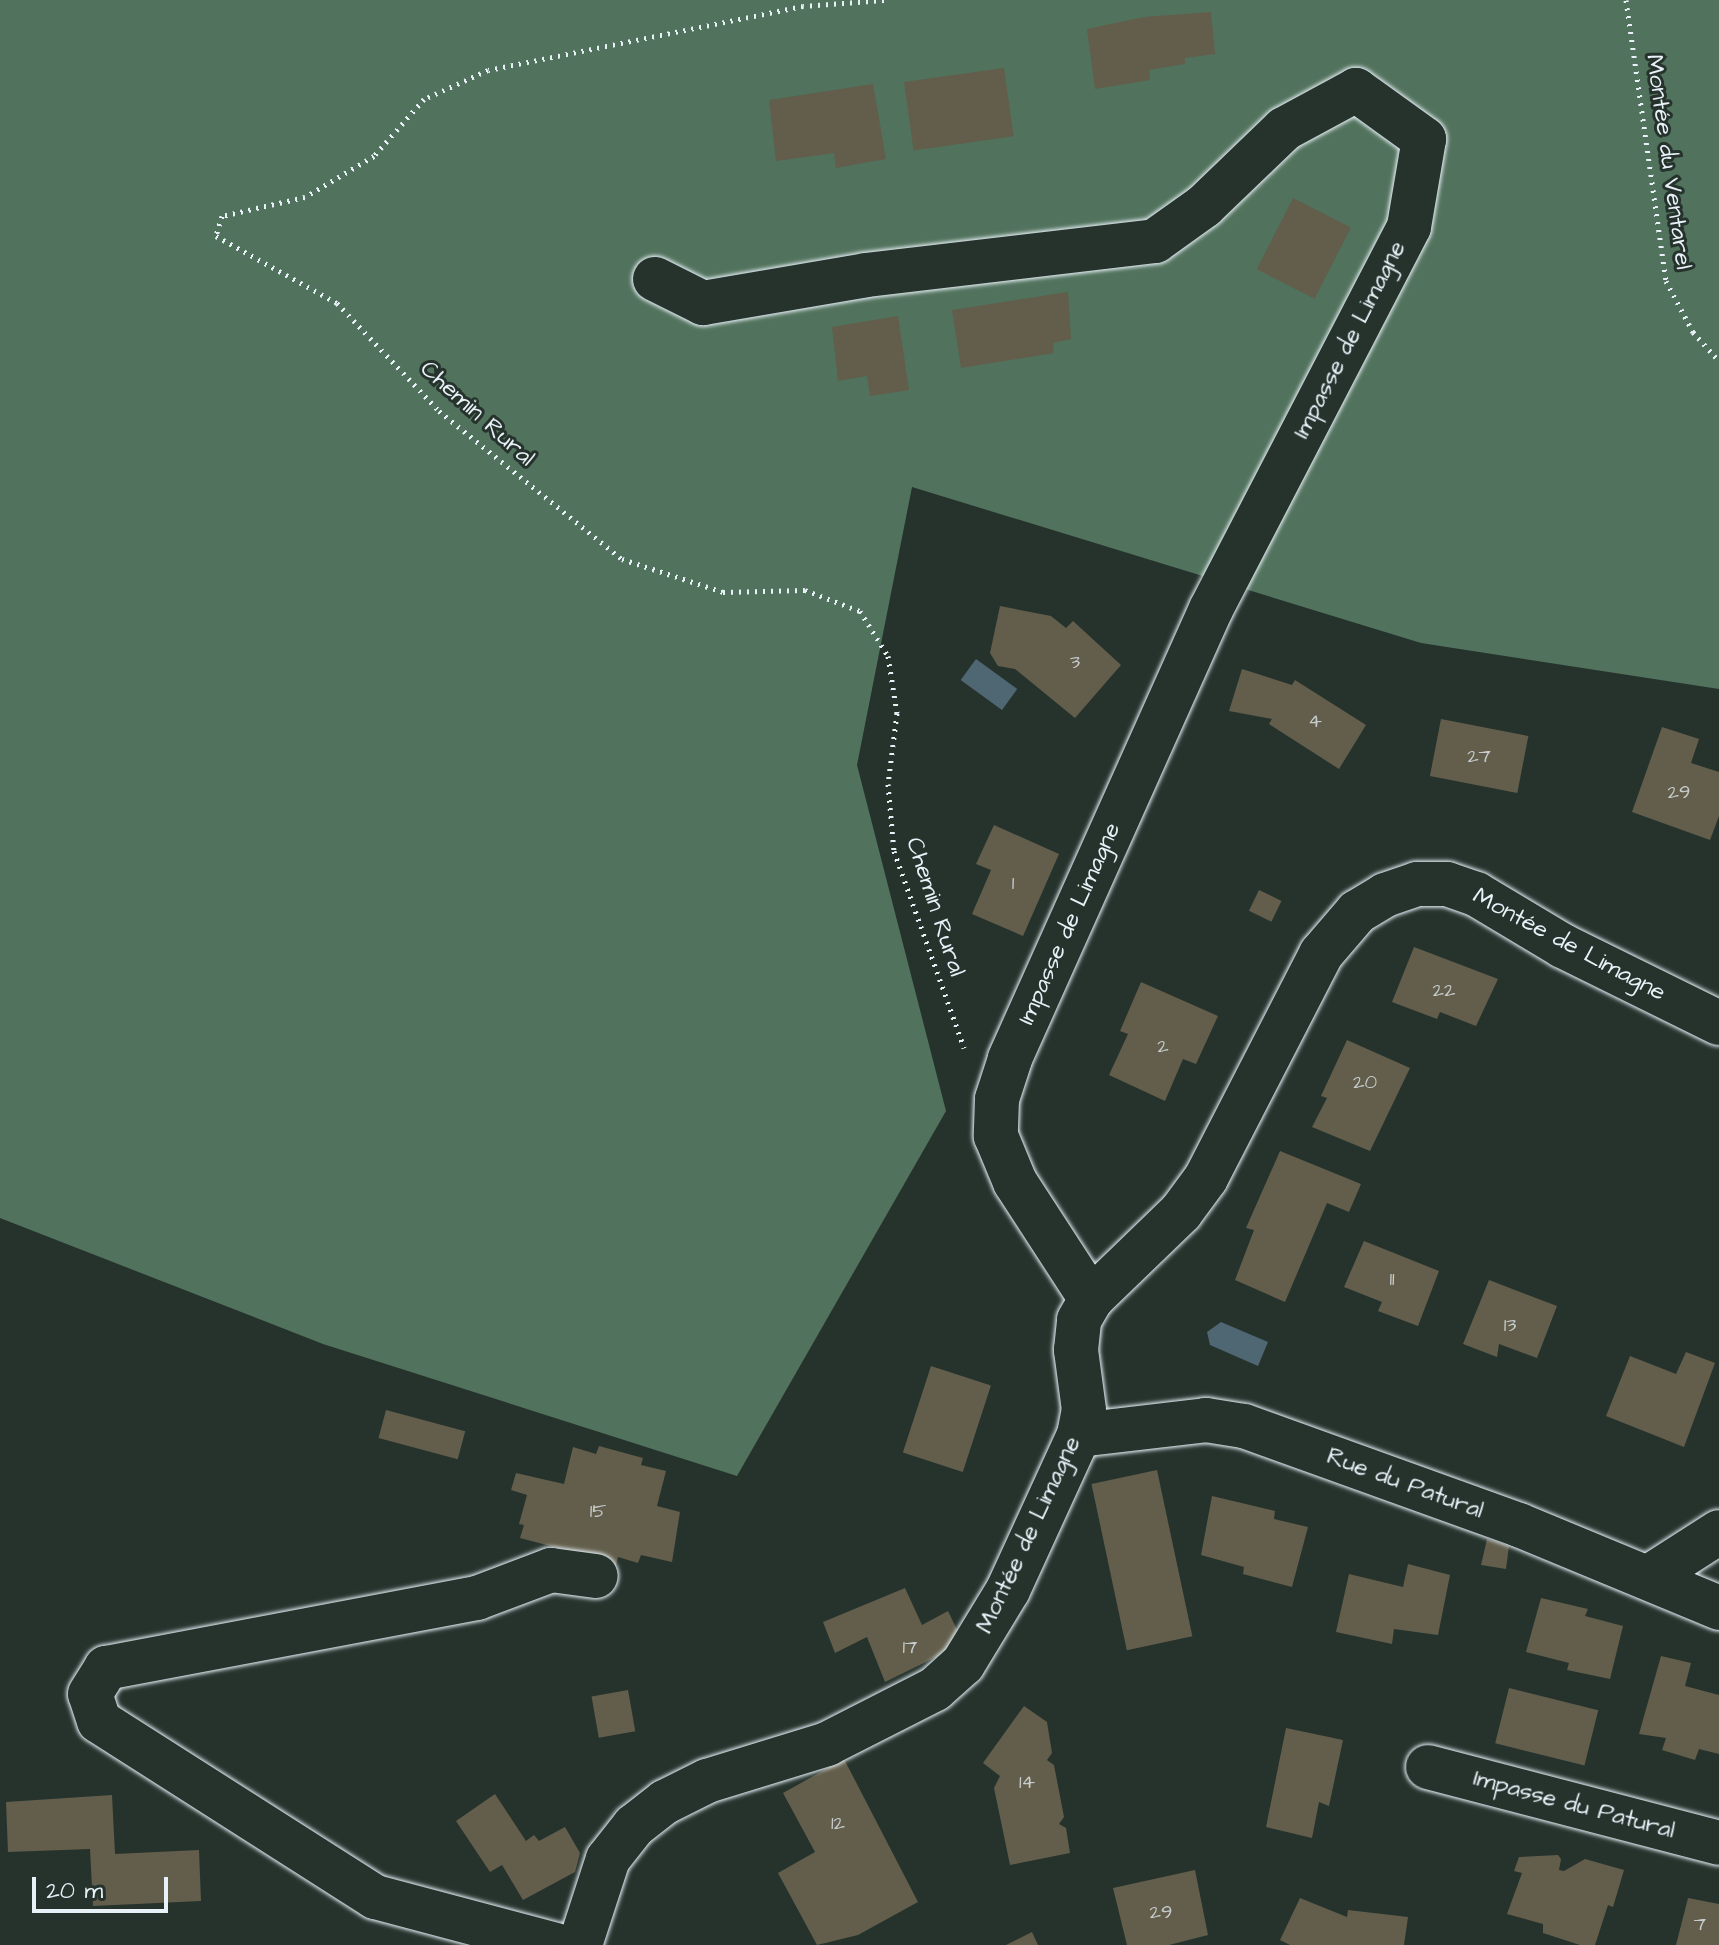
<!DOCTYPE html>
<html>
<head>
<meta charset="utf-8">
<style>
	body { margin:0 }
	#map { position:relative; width:1719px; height:1945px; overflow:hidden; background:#26332d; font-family:"Architects Daughter",sans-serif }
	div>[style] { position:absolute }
	.green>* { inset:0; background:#51725c }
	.water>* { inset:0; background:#4f6773; transform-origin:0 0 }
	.building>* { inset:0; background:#625e4b; transform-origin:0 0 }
	.path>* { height:5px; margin-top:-2.5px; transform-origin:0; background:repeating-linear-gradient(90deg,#e8f1f8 0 2px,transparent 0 8px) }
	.roads { filter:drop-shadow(0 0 2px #e8f1f8) drop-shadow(0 0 2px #e8f1f8) }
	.minor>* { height:44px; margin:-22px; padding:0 22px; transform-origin:22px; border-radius:22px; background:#26332d }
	span { translate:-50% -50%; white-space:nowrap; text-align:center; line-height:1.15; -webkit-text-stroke:6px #26332d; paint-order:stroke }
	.number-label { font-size:20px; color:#c6cccd }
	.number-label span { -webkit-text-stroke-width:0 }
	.street-label { font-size:24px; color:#e8f1f8 }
	.scale { position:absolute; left:32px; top:1877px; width:136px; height:36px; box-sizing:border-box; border:4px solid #e8f1f8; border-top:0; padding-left:10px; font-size:24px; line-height:28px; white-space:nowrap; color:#e8f1f8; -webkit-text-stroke:6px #26332d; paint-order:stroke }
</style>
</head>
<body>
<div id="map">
	<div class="green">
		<div style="clip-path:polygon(0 0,1719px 0,1719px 689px,1421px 643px,912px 487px,857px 765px,946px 1111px,737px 1476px,323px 1344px,0 1218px)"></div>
	</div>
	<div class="water">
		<div style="left:976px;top:659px;width:51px;height:26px;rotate:36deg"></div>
		<div style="clip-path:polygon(1221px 1322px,1268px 1342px,1258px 1366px,1210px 1345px,1207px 1332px)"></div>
	</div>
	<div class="building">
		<div style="clip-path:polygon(1211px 12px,1215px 54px,1185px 58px,1185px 64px,1149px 70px,1150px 80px,1095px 89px,1087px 29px,1144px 17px)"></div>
		<div style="left:1004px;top:68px;width:69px;height:101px;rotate:82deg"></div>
		<div style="clip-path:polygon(873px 84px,886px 159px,836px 168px,834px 153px,776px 161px,769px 100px)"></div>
		<div style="left:1293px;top:198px;width:65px;height:80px;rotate:27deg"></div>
		<div style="clip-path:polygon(1068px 292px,1071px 339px,1053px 343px,1054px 353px,961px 368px,952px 310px)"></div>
		<div style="clip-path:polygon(898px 316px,909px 390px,870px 396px,867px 376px,838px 381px,832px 327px)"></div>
		<div style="clip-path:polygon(1000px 606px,1051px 616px,1066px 628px,1073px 621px,1121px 665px,1075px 718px,1015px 669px,998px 666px,990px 653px)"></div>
		<div style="clip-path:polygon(1242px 669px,1292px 685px,1295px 680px,1366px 725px,1339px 769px,1269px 724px,1272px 719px,1229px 711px)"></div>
		<div style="left:1441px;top:719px;width:89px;height:58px;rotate:11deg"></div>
		<div style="clip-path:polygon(1662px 727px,1699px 739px,1691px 763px,1719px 772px,1719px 816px,1710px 840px,1632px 812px)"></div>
		<div style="clip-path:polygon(994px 825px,1059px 854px,1023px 936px,972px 914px,991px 870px,976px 864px)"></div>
		<div style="left:1259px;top:890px;width:25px;height:23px;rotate:26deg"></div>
		<div style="clip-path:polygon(1414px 947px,1498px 979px,1476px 1026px,1440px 1012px,1437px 1019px,1392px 1002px)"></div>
		<div style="clip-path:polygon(1141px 982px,1218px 1016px,1196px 1064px,1183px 1059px,1165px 1101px,1109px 1075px,1128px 1034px,1120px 1031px)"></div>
		<div style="clip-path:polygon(1347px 1040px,1410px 1068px,1370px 1151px,1312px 1127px,1327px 1098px,1321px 1096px)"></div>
		<div style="clip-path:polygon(1280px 1151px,1361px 1184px,1349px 1212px,1327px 1203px,1285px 1302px,1235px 1280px,1254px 1230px,1246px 1228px)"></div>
		<div style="clip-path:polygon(1364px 1241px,1439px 1271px,1418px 1326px,1378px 1311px,1382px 1302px,1344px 1287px)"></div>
		<div style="clip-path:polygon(1489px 1280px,1557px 1306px,1537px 1358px,1499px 1344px,1497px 1357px,1463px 1344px)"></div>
		<div style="clip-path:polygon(1686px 1352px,1715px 1363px,1684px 1447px,1606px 1416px,1630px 1356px,1676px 1374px)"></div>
		<div style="left:931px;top:1366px;width:63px;height:91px;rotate:18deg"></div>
		<div style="left:386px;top:1410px;width:82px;height:29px;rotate:15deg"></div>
		<div style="clip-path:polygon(599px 1446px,643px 1458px,641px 1465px,666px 1471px,657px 1506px,680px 1512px,672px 1562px,641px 1555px,638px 1563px,618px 1557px,614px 1572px,573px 1552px,520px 1538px,524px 1525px,519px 1524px,527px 1495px,511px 1490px,516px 1473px,564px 1484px,573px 1447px,596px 1454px)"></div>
		<div style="left:1157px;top:1470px;width:170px;height:67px;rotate:78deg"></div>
		<div style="clip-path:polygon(1212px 1496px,1275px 1511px,1274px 1519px,1308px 1527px,1292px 1587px,1243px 1574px,1244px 1567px,1201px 1555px)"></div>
		<div style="clip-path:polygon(1487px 1539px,1509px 1546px,1506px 1569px,1481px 1565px)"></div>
		<div style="clip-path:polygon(1408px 1564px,1450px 1575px,1438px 1635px,1394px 1629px,1392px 1644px,1336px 1632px,1349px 1574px,1403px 1587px)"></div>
		<div style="clip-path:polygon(905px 1588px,922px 1625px,948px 1611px,960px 1636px,938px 1656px,885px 1682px,867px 1637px,835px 1653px,823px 1622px)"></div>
		<div style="clip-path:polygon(1541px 1598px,1588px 1609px,1585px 1616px,1623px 1626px,1610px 1679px,1567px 1670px,1569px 1663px,1526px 1652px)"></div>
		<div style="clip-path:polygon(1661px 1656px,1691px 1663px,1685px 1686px,1719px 1695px,1719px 1754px,1699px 1749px,1695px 1760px,1662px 1750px,1666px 1738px,1639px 1734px)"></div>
		<div style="left:1509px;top:1688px;width:92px;height:57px;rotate:14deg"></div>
		<div style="left:628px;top:1690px;width:42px;height:37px;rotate:80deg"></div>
		<div style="clip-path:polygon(1024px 1706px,1047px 1722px,1052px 1753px,1047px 1760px,1054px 1765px,1064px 1817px,1059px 1824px,1066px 1828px,1070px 1853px,1010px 1865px,994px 1788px,1000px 1776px,983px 1763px)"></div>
		<div style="clip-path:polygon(1286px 1728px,1343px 1740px,1329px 1806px,1319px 1802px,1312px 1838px,1266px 1827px)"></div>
		<div style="clip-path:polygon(844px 1759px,918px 1902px,858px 1935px,817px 1945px,778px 1873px,815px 1852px,783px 1793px)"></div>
		<div style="clip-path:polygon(495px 1794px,526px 1841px,534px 1835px,539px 1841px,565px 1827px,580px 1853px,575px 1872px,523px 1900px,502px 1865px,490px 1872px,456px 1821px)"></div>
		<div style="clip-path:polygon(112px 1795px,115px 1854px,199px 1850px,201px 1901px,93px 1906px,90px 1849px,8px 1852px,6px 1802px)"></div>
		<div style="clip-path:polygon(1558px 1855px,1561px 1859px,1559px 1870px,1564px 1871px,1585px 1859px,1624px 1870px,1613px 1907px,1608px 1905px,1595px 1945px,1580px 1945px,1543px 1933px,1543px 1924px,1507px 1914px,1522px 1873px,1514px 1871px,1519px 1857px)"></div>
		<div style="clip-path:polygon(1195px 1870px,1208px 1935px,1169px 1945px,1127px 1945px,1113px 1888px)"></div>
		<div style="clip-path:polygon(1300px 1898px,1347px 1917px,1348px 1910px,1408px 1917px,1404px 1945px,1290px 1945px,1280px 1940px)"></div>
		<div style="clip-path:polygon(1688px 1898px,1719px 1904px,1719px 1945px,1676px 1945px)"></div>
		<div style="clip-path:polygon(1032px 1932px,1038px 1945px,1006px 1945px)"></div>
	</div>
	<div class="path">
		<div style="left:884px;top:0;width:81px;rotate:175.8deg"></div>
		<div style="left:803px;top:6px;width:321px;rotate:168.5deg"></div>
		<div style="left:488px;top:70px;width:70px;rotate:155.6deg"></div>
		<div style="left:424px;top:99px;width:76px;rotate:131.3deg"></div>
		<div style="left:374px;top:156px;width:80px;rotate:149.3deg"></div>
		<div style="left:305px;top:197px;width:85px;rotate:167.1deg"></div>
		<div style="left:222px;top:216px;width:21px;rotate:107deg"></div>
		<div style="left:216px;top:236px;width:138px;rotate:29deg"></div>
		<div style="left:337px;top:303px;width:149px;rotate:46.6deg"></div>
		<div style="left:439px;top:411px;width:235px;rotate:39deg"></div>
		<div style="left:622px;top:559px;width:106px;rotate:18.1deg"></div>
		<div style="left:723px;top:592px;width:82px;rotate:-1.4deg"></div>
		<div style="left:805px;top:590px;width:59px;rotate:20.9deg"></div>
		<div style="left:860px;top:611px;width:53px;rotate:58.1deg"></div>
		<div style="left:888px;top:656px;width:58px;rotate:81deg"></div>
		<div style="left:897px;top:713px;width:72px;rotate:97.2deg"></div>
		<div style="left:888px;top:784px;width:67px;rotate:84.9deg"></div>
		<div style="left:894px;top:851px;width:209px;rotate:70.4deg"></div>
		<div style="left:1626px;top:0;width:284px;rotate:81.9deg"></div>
		<div style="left:1666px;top:281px;width:58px;rotate:62.1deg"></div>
		<div style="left:1693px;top:332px;width:39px;rotate:48deg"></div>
	</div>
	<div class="roads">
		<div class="minor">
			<div style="left:655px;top:279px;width:54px;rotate:26.6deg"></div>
			<div style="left:703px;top:303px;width:165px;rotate:-9.7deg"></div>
			<div style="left:866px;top:275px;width:291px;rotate:-6.7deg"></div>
			<div style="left:1155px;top:241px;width:60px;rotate:-35.5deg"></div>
			<div style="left:1204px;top:206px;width:111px;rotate:-43.9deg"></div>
			<div style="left:1284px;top:129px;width:82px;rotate:-28.4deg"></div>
			<div style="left:1356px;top:90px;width:84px;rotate:35.8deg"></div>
			<div style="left:1424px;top:139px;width:89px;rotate:99.7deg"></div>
			<div style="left:1409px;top:227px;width:430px;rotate:117.4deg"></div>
			<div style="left:1211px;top:609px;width:493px;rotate:114.1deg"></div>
			<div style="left:1010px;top:1059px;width:42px;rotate:108deg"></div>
			<div style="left:997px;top:1099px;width:37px;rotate:92deg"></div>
			<div style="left:996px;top:1136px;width:50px;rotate:67.6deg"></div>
			<div style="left:1015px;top:1182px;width:140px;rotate:57deg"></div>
			<div style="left:1079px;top:1435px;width:128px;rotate:-6.7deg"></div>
			<div style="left:1206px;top:1420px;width:38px;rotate:9deg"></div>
			<div style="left:1244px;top:1426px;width:292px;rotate:19.8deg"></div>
			<div style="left:1519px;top:1525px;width:217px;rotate:22.5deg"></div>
			<div style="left:1649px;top:1577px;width:83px;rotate:-32.7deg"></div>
			<div style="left:1428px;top:1767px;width:301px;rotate:14.6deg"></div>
			<div style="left:556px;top:1945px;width:187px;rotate:-165.1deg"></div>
			<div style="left:375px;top:1897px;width:327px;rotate:-147.5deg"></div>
			<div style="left:99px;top:1721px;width:28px;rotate:-108deg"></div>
			<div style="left:90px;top:1694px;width:31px;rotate:-58deg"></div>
			<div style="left:106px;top:1668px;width:378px;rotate:-10.7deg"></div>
			<div style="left:477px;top:1598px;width:79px;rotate:-20.7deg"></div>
			<div style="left:551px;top:1570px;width:45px;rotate:7.6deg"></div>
			<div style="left:580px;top:1945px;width:90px;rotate:-72deg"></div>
			<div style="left:608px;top:1859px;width:42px;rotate:-51.8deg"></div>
			<div style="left:634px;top:1826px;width:39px;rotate:-38deg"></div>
			<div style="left:665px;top:1802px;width:47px;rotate:-26.6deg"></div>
			<div style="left:707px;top:1781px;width:126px;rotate:-17.1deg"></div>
			<div style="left:827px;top:1744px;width:121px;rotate:-27deg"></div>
			<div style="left:935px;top:1689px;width:38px;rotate:-42deg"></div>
			<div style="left:963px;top:1664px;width:87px;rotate:-58.7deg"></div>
			<div style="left:1008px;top:1590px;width:170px;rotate:-65.4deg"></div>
			<div style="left:1079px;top:1435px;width:25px;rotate:-79deg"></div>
			<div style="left:1084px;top:1410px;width:61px;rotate:-97.6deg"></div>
			<div style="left:1076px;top:1350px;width:30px;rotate:-84deg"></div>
			<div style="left:1079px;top:1320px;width:24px;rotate:-60deg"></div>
			<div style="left:1091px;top:1299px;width:125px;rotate:-44deg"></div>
			<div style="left:1181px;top:1212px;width:42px;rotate:-53.7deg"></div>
			<div style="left:1206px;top:1178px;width:252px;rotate:-62.8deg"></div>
			<div style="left:1321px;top:954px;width:55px;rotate:-49.4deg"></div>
			<div style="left:1357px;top:912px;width:33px;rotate:-31deg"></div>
			<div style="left:1385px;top:895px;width:34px;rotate:-19deg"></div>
			<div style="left:1417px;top:884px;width:30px"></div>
			<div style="left:1447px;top:884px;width:31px;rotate:19deg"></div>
			<div style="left:1476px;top:894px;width:101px;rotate:30.9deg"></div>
			<div style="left:1563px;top:946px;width:174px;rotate:26.3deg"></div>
		</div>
	</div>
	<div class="number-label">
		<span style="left:1075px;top:662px">3</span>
		<span style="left:1315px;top:721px">4</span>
		<span style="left:1479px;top:756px">27</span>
		<span style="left:1679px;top:792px">29</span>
		<span style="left:1013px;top:883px">1</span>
		<span style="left:1444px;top:990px">22</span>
		<span style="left:1163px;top:1046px">2</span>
		<span style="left:1365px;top:1082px">20</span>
		<span style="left:1392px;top:1279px">11</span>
		<span style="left:1510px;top:1325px">13</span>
		<span style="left:598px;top:1511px">15</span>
		<span style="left:910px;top:1647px">17</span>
		<span style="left:1027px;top:1782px">14</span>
		<span style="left:838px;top:1823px">12</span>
		<span style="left:1161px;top:1912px">29</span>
		<span style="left:1700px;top:1924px">7</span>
	</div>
	<div class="street-label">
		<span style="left:1668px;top:162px;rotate:82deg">Montée du Ventarel</span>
		<span style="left:1350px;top:340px;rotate:-63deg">Impasse de Limagne</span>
		<span style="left:477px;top:414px;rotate:42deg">Chemin Rural</span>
		<span style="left:935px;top:907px;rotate:72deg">Chemin Rural</span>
		<span style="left:1070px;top:924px;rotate:-66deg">Impasse de Limagne</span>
		<span style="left:1569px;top:945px;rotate:28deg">Montée de Limagne</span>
		<span style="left:1405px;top:1484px;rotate:20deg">Rue du Patural</span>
		<span style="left:1029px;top:1535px;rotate:-65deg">Montée de Limagne</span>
		<span style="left:1574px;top:1805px;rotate:15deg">Impasse du Patural</span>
	</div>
	<div class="scale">20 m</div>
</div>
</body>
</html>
